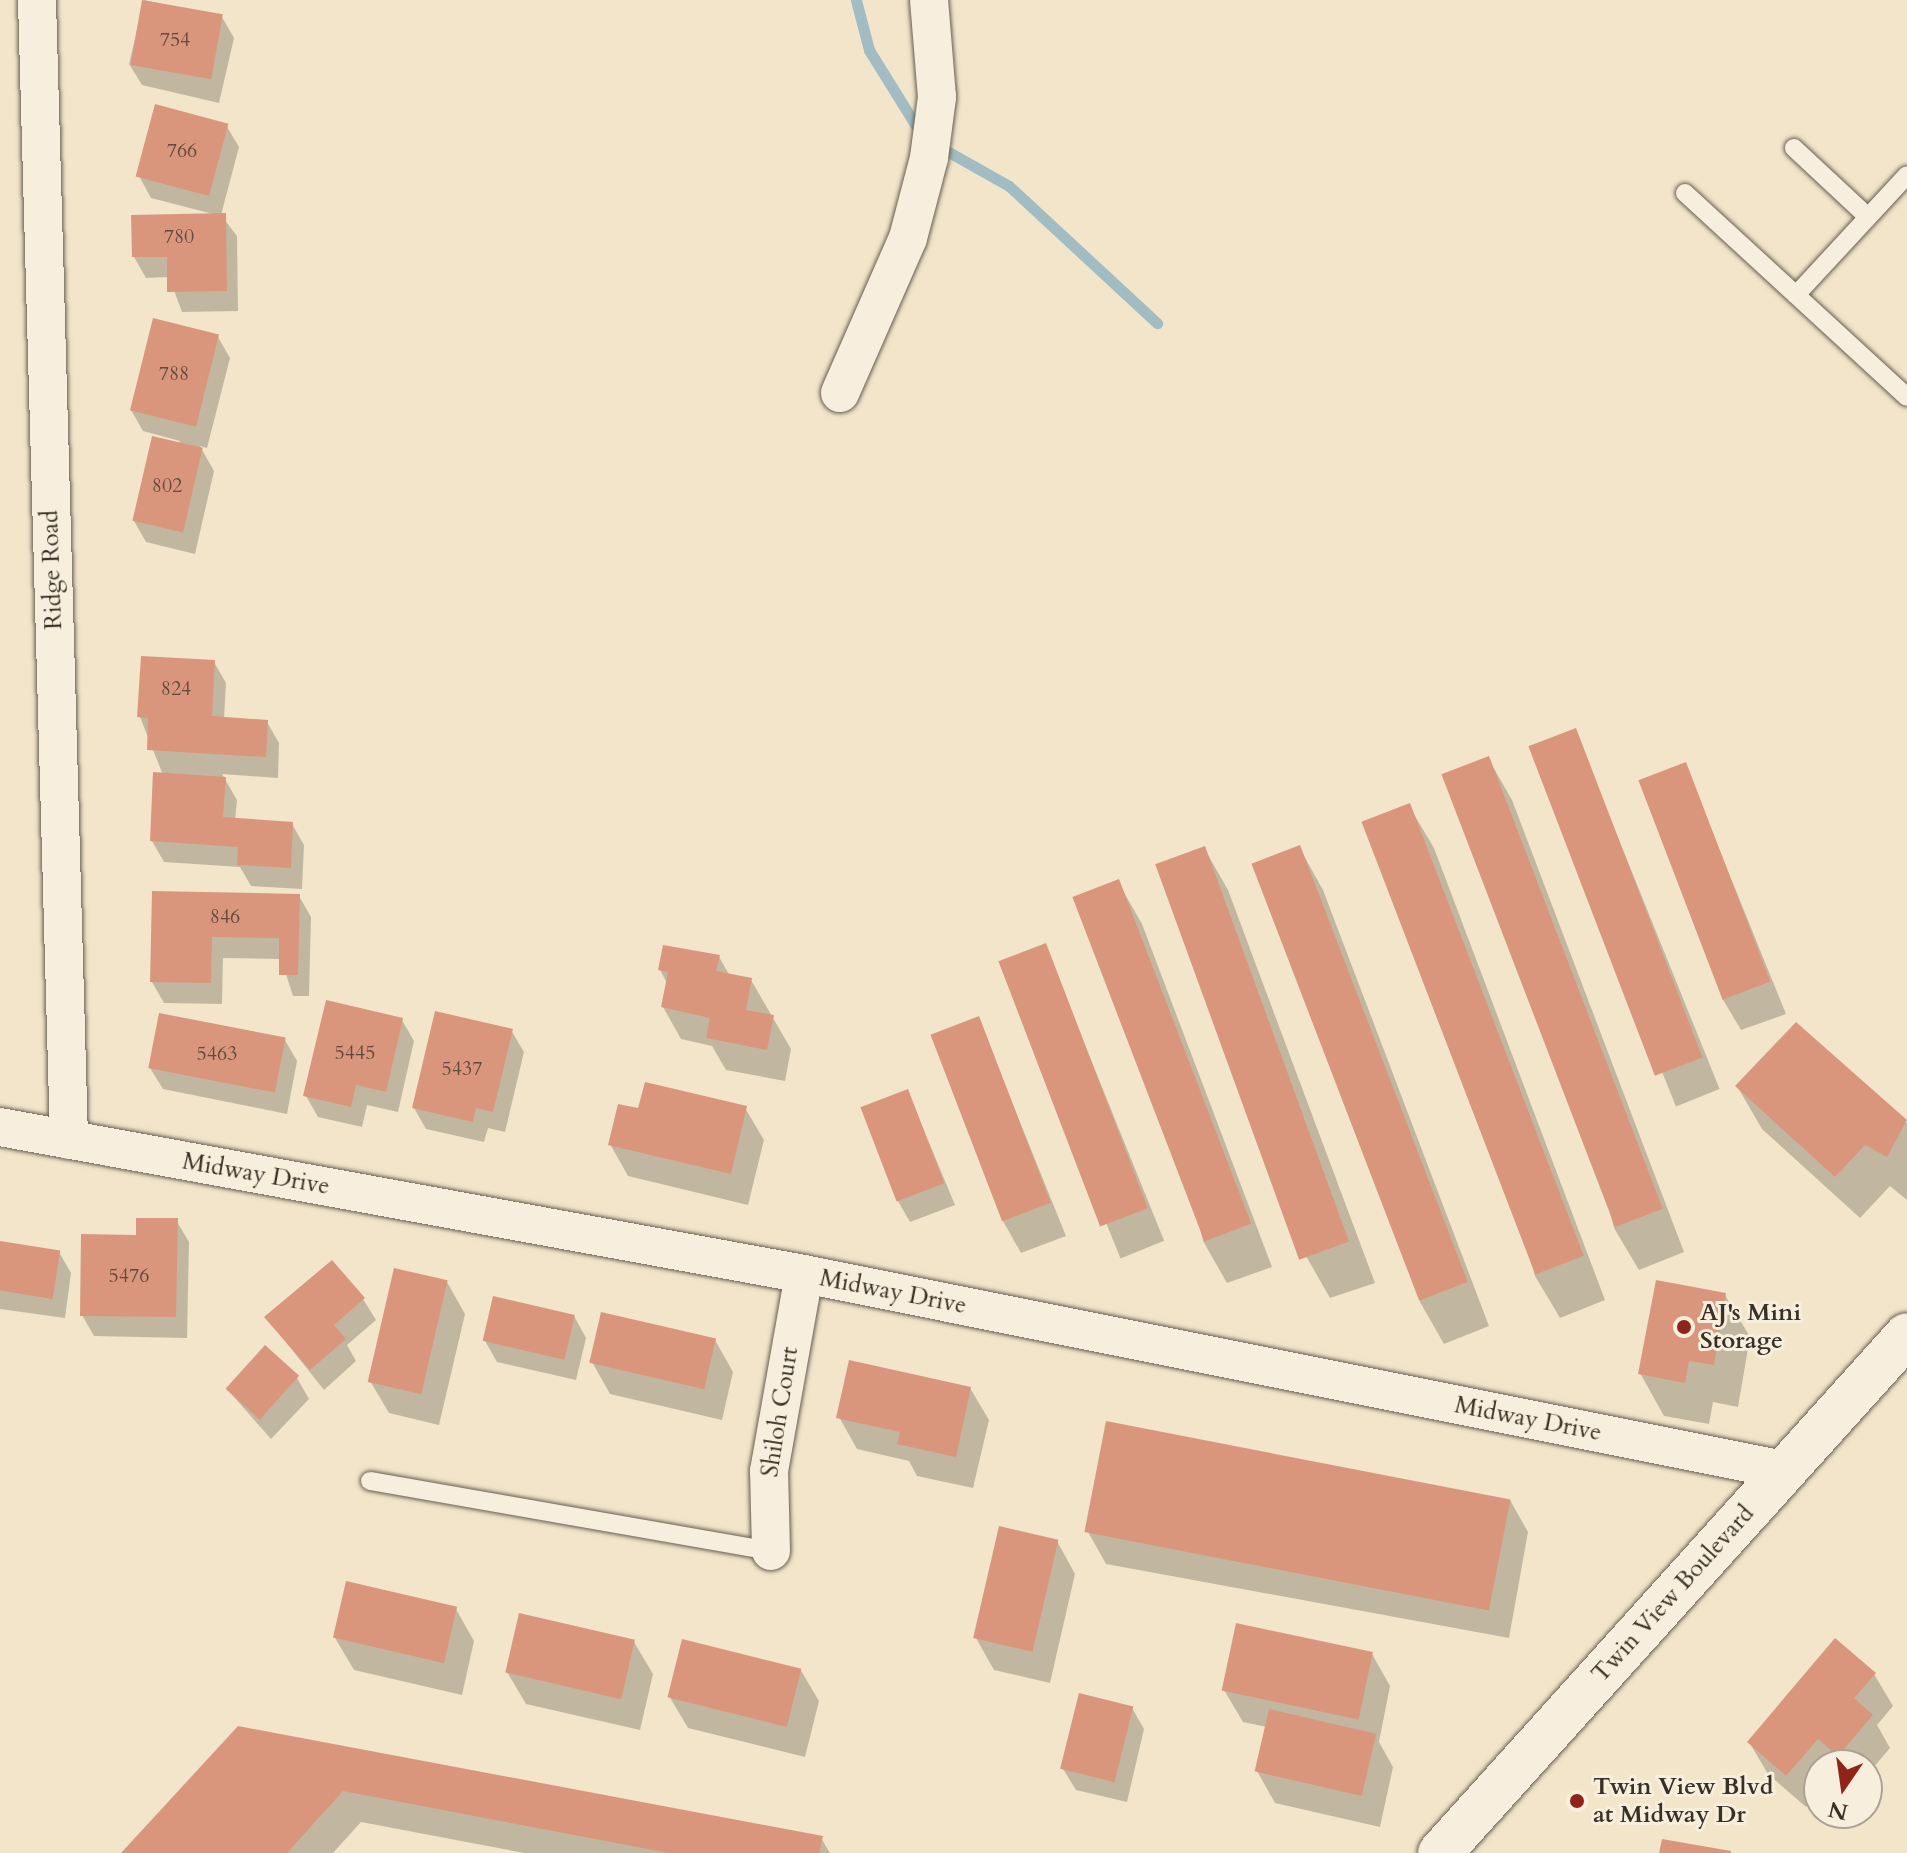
<!DOCTYPE html>
<html>
<head>
<meta charset="utf-8">
<style>
	body { margin:0 }
	#map { position:relative; width:1907px; height:1853px; overflow:hidden; background:#f2e5ca; font-family:Cardo,serif }
	div>[style] { position:absolute }
	.shadow>* { inset:0; background:#0003; transform-origin:0 0 }
	.stream>* { height:11px; margin:-5.5px; padding:0 5.5px; transform-origin:5.5px; border-radius:5.5px; background:#a1bcc2 }
	.building>* { inset:0; background:#da967d; transform-origin:0 0 }
	.roads { filter:drop-shadow(0 0 2px #675e50) drop-shadow(0 0 2px #675e50) }
	.service>* { height:18px; margin:-9px; padding:0 9px; transform-origin:9px; border-radius:9px; background:#f7eedd }
	.minor>* { height:38px; margin:-19px; padding:0 19px; transform-origin:19px; border-radius:19px; background:#f7eedd }
	.tertiary>* { height:44px; margin:-22px; padding:0 22px; transform-origin:22px; border-radius:22px; background:#f7eedd }
	.dots>* { width:22px; height:22px; translate:-50% -50%; box-sizing:border-box; border:4px solid #f7eedd; border-radius:50% }
	span { translate:-50% -50%; white-space:nowrap; text-align:center; line-height:1.15; -webkit-text-stroke:6px #f7eedd; paint-order:stroke }
	.number-label { font-size:20px; color:#614a3c }
	.number-label span { -webkit-text-stroke-width:0 }
	.street-label { font-size:24px; color:#393127 }
	.poi-label { font-size:24px; color:#393127; font-weight:700 }
	.left { translate:0 -50%; text-align:left }
	.north { position:absolute; left:1803px; top:1749px; width:80px; height:80px; box-sizing:border-box; background:#f7eedd; border:2px solid #aba294; border-radius:50%; rotate:193deg; font-size:22px; font-weight:700; line-height:32px; text-align:center; color:#393127 }
	.north::after { content:''; display:block; margin:auto; width:28px; height:36px; background:#8f2418; clip-path:polygon(50% 0,100% 100%,50% 72%,0 100%) }
</style>
</head>
<body>
<div id="map">
	<div class="shadow">
		<div style="clip-path:polygon(144px 0,222px 17px,234px 38px,219px 103px,142px 85px,129px 64px)"></div>
		<div style="clip-path:polygon(226px 125px,239px 147px,221px 215px,237px 236px,238px 311px,182px 312px,169px 277px,146px 278px,134px 257px,213px 214px,151px 198px,139px 176px)"></div>
		<div style="clip-path:polygon(218px 337px,230px 358px,207px 448px,200px 446px,214px 471px,195px 554px,146px 542px,134px 521px,180px 441px,143px 431px,131px 410px)"></div>
		<div style="clip-path:polygon(214px 662px,226px 683px,224px 719px,267px 722px,279px 743px,278px 778px,222px 774px,237px 800px,235px 820px,292px 824px,304px 845px,302px 889px,251px 886px,240px 867px,164px 862px,152px 841px,163px 775px,140px 717px)"></div>
		<div style="left:1575px;top:731px;width:386px;height:47px;rotate:68deg"></div>
		<div style="clip-path:polygon(1488px 758px,1512px 800px,1684px 1252px,1639px 1270px,1614px 1228px)"></div>
		<div style="clip-path:polygon(1685px 765px,1786px 1014px,1741px 1030px,1722px 998px)"></div>
		<div style="clip-path:polygon(1409px 806px,1434px 848px,1605px 1300px,1560px 1318px,1535px 1276px)"></div>
		<div style="clip-path:polygon(1299px 847px,1323px 890px,1489px 1326px,1444px 1344px,1420px 1302px)"></div>
		<div style="clip-path:polygon(1204px 848px,1228px 890px,1375px 1283px,1330px 1298px,1306px 1256px)"></div>
		<div style="clip-path:polygon(1118px 882px,1142px 924px,1272px 1267px,1227px 1283px,1203px 1241px)"></div>
		<div style="clip-path:polygon(154px 893px,299px 896px,311px 917px,309px 996px,293px 996px,281px 959px,223px 958px,222px 1004px,164px 1003px,152px 982px)"></div>
		<div style="left:1045px;top:946px;width:318px;height:47px;rotate:68deg"></div>
		<div style="clip-path:polygon(719px 957px,730px 976px,751px 980px,791px 1049px,785px 1081px,726px 1070px,712px 1046px,681px 1039px,663px 1007px,667px 983px,660px 970px)"></div>
		<div style="clip-path:polygon(978px 1018px,1066px 1236px,1021px 1253px,1003px 1221px)"></div>
		<div style="clip-path:polygon(402px 1020px,414px 1041px,398px 1112px,367px 1105px,362px 1127px,318px 1117px,306px 1096px)"></div>
		<div style="clip-path:polygon(1796px 1025px,1907px 1123px,1907px 1200px,1890px 1186px,1860px 1218px,1762px 1129px,1737px 1086px)"></div>
		<div style="clip-path:polygon(511px 1030px,524px 1052px,505px 1132px,488px 1128px,484px 1142px,426px 1129px,414px 1108px)"></div>
		<div style="clip-path:polygon(285px 1040px,297px 1061px,287px 1114px,163px 1089px,150px 1068px)"></div>
		<div style="clip-path:polygon(908px 1092px,955px 1205px,910px 1222px,898px 1201px)"></div>
		<div style="clip-path:polygon(745px 1108px,764px 1140px,748px 1205px,628px 1176px,610px 1144px)"></div>
		<div style="clip-path:polygon(176px 1220px,189px 1242px,187px 1338px,94px 1336px,82px 1315px)"></div>
		<div style="clip-path:polygon(0 1243px,59px 1252px,71px 1273px,65px 1318px,0 1309px)"></div>
		<div style="clip-path:polygon(447px 1282px,465px 1314px,439px 1425px,389px 1413px,370px 1381px)"></div>
		<div style="clip-path:polygon(1725px 1295px,1750px 1337px,1738px 1407px,1713px 1402px,1709px 1424px,1664px 1416px,1640px 1373px)"></div>
		<div style="clip-path:polygon(363px 1299px,376px 1320px,347px 1345px,356px 1361px,324px 1390px,266px 1317px)"></div>
		<div style="clip-path:polygon(574px 1316px,586px 1338px,576px 1380px,497px 1362px,485px 1341px)"></div>
		<div style="clip-path:polygon(715px 1340px,733px 1372px,722px 1420px,610px 1394px,592px 1362px)"></div>
		<div style="clip-path:polygon(297px 1378px,309px 1399px,271px 1439px,226px 1388px)"></div>
		<div style="clip-path:polygon(970px 1388px,989px 1420px,973px 1488px,917px 1476px,909px 1461px,857px 1449px,839px 1417px)"></div>
		<div style="clip-path:polygon(1510px 1500px,1528px 1532px,1509px 1638px,1106px 1564px,1088px 1532px)"></div>
		<div style="clip-path:polygon(1057px 1541px,1075px 1574px,1050px 1683px,994px 1670px,976px 1638px)"></div>
		<div style="clip-path:polygon(456px 1609px,474px 1641px,462px 1695px,354px 1670px,335px 1638px)"></div>
		<div style="clip-path:polygon(634px 1642px,653px 1674px,640px 1730px,526px 1704px,507px 1672px)"></div>
		<div style="clip-path:polygon(1372px 1654px,1390px 1686px,1379px 1742px,1393px 1767px,1380px 1827px,1275px 1803px,1257px 1771px,1267px 1727px,1243px 1722px,1224px 1690px)"></div>
		<div style="clip-path:polygon(800px 1669px,819px 1701px,805px 1757px,688px 1728px,669px 1696px)"></div>
		<div style="clip-path:polygon(1874px 1674px,1893px 1706px,1877px 1725px,1890px 1748px,1867px 1775px,1867px 1765px,1819px 1765px,1819px 1791px,1806px 1807px,1768px 1774px,1749px 1742px)"></div>
		<div style="clip-path:polygon(1132px 1708px,1144px 1729px,1127px 1802px,1076px 1790px,1063px 1769px)"></div>
		<div style="clip-path:polygon(239px 1728px,821px 1838px,830px 1853px,524px 1853px,361px 1822px,333px 1853px,124px 1853px)"></div>
	</div>
	<div class="stream">
		<div style="left:856px;top:0;width:52px;rotate:75.4deg"></div>
		<div style="left:869px;top:50px;width:102px;rotate:58.2deg"></div>
		<div style="left:938px;top:146px;width:81px;rotate:29.4deg"></div>
		<div style="left:1009px;top:186px;width:202px;rotate:42.8deg"></div>
	</div>
	<div class="building">
		<div style="left:142px;top:0;width:82px;height:66px;rotate:10deg"></div>
		<div style="left:155px;top:104px;width:76px;height:75px;rotate:15deg"></div>
		<div style="clip-path:polygon(226px 213px,227px 291px,167px 292px,167px 257px,132px 257px,131px 215px)"></div>
		<div style="left:153px;top:318px;width:68px;height:95px;rotate:14deg"></div>
		<div style="left:152px;top:436px;width:52px;height:87px;rotate:13deg"></div>
		<div style="clip-path:polygon(141px 656px,215px 660px,212px 716px,268px 720px,266px 757px,147px 750px,148px 718px,137px 717px)"></div>
		<div style="left:1576px;top:728px;width:353px;height:51px;rotate:69deg"></div>
		<div style="left:1489px;top:756px;width:485px;height:51px;rotate:69deg"></div>
		<div style="left:1686px;top:762px;width:235px;height:51px;rotate:69deg"></div>
		<div style="clip-path:polygon(153px 772px,226px 777px,223px 817px,293px 822px,291px 868px,237px 865px,238px 847px,150px 841px)"></div>
		<div style="left:1410px;top:803px;width:485px;height:52px;rotate:69deg"></div>
		<div style="left:1300px;top:845px;width:468px;height:52px;rotate:69deg"></div>
		<div style="left:1205px;top:846px;width:421px;height:53px;rotate:70deg"></div>
		<div style="left:1119px;top:879px;width:369px;height:50px;rotate:69deg"></div>
		<div style="clip-path:polygon(152px 891px,300px 894px,298px 975px,279px 975px,279px 938px,212px 937px,211px 983px,150px 982px)"></div>
		<div style="left:1046px;top:943px;width:284px;height:51px;rotate:69deg"></div>
		<div style="clip-path:polygon(663px 945px,720px 955px,716px 971px,752px 978px,746px 1010px,774px 1015px,767px 1050px,706px 1038px,710px 1018px,661px 1007px,668px 972px,658px 970px)"></div>
		<div style="clip-path:polygon(326px 1000px,403px 1018px,386px 1092px,356px 1085px,351px 1107px,303px 1096px)"></div>
		<div style="clip-path:polygon(435px 1011px,513px 1029px,493px 1112px,476px 1108px,473px 1122px,412px 1108px)"></div>
		<div style="left:159px;top:1013px;width:129px;height:56px;rotate:11deg"></div>
		<div style="left:979px;top:1016px;width:200px;height:52px;rotate:69deg"></div>
		<div style="clip-path:polygon(1796px 1022px,1907px 1120px,1887px 1157px,1865px 1145px,1835px 1177px,1735px 1086px)"></div>
		<div style="clip-path:polygon(645px 1082px,747px 1106px,731px 1174px,608px 1145px,618px 1104px,638px 1108px)"></div>
		<div style="left:908px;top:1089px;width:101px;height:51px;rotate:69deg"></div>
		<div style="clip-path:polygon(136px 1218px,178px 1218px,176px 1317px,80px 1316px,81px 1234px,136px 1235px)"></div>
		<div style="left:0;top:1241px;width:61px;height:49px;rotate:9deg"></div>
		<div style="clip-path:polygon(332px 1260px,365px 1298px,334px 1325px,346px 1339px,310px 1370px,264px 1317px)"></div>
		<div style="left:394px;top:1268px;width:55px;height:117px;rotate:13deg"></div>
		<div style="clip-path:polygon(1656px 1280px,1726px 1293px,1714px 1365px,1689px 1361px,1685px 1383px,1638px 1374px)"></div>
		<div style="left:493px;top:1296px;width:84px;height:46px;rotate:13deg"></div>
		<div style="left:601px;top:1312px;width:118px;height:52px;rotate:13deg"></div>
		<div style="left:265px;top:1345px;width:46px;height:59px;rotate:42deg"></div>
		<div style="clip-path:polygon(849px 1360px,971px 1387px,956px 1457px,897px 1444px,900px 1432px,836px 1418px)"></div>
		<div style="left:1106px;top:1421px;width:412px;height:113px;rotate:11deg"></div>
		<div style="left:999px;top:1526px;width:61px;height:115px;rotate:13deg"></div>
		<div style="left:346px;top:1581px;width:114px;height:58px;rotate:13deg"></div>
		<div style="left:519px;top:1613px;width:119px;height:61px;rotate:13deg"></div>
		<div style="left:1236px;top:1623px;width:140px;height:69px;rotate:12deg"></div>
		<div style="clip-path:polygon(1835px 1638px,1876px 1673px,1854px 1698px,1873px 1715px,1838px 1756px,1818px 1739px,1786px 1776px,1747px 1742px)"></div>
		<div style="left:682px;top:1639px;width:123px;height:60px;rotate:14deg"></div>
		<div style="left:1079px;top:1693px;width:56px;height:78px;rotate:14deg"></div>
		<div style="left:1269px;top:1709px;width:110px;height:64px;rotate:13deg"></div>
		<div style="clip-path:polygon(238px 1726px,823px 1836px,819px 1853px,669px 1853px,343px 1791px,287px 1853px,121px 1853px)"></div>
		<div style="clip-path:polygon(1662px 1839px,1731px 1851px,1731px 1853px,1659px 1853px)"></div>
	</div>
	<div class="roads">
		<div class="service">
			<div style="left:1794px;top:148px;width:101px;rotate:43deg"></div>
			<div style="left:1685px;top:193px;width:301px;rotate:42.6deg"></div>
			<div style="left:1796px;top:295px;width:163px;rotate:-47.2deg"></div>
			<div style="left:370px;top:1481px;width:407px;rotate:9.9deg"></div>
		</div>
		<div class="minor">
			<div style="left:37px;top:0;width:1140px;rotate:88.39deg"></div>
			<div style="left:840px;top:393px;width:169px;rotate:-66.3deg"></div>
			<div style="left:908px;top:238px;width:83px;rotate:-75.3deg"></div>
			<div style="left:929px;top:158px;width:62px;rotate:-82.5deg"></div>
			<div style="left:937px;top:97px;width:97px;rotate:-94.7deg"></div>
			<div style="left:0;top:1127px;width:817px;rotate:10.36deg"></div>
			<div style="left:804px;top:1274px;width:998px;rotate:11.32deg"></div>
			<div style="left:771px;top:1551px;width:80px;rotate:-91.4deg"></div>
			<div style="left:769px;top:1471px;width:200px;rotate:-79.9deg"></div>
		</div>
		<div class="tertiary">
			<div style="left:1440px;top:1853px;width:697px;rotate:-47.96deg"></div>
		</div>
	</div>
	<div class="dots">
		<div style="left:1684px;top:1327px;background:#8f2418"></div>
		<div style="left:1577px;top:1801px;background:#8f2418"></div>
	</div>
	<div class="number-label">
		<span style="left:175px;top:39px">754</span>
		<span style="left:182px;top:150px">766</span>
		<span style="left:179px;top:236px">780</span>
		<span style="left:174px;top:373px">788</span>
		<span style="left:167px;top:485px">802</span>
		<span style="left:176px;top:688px">824</span>
		<span style="left:225px;top:916px">846</span>
		<span style="left:355px;top:1052px">5445</span>
		<span style="left:217px;top:1053px">5463</span>
		<span style="left:462px;top:1068px">5437</span>
		<span style="left:129px;top:1275px">5476</span>
	</div>
	<div class="street-label">
		<span style="left:52px;top:570px;rotate:-92deg">Ridge Road</span>
		<span style="left:256px;top:1174px;rotate:10deg">Midway Drive</span>
		<span style="left:893px;top:1292px;rotate:11deg">Midway Drive</span>
		<span style="left:780px;top:1412px;rotate:-81deg">Shiloh Court</span>
		<span style="left:1528px;top:1419px;rotate:11deg">Midway Drive</span>
		<span style="left:1673px;top:1594px;rotate:-48deg">Twin View Boulevard</span>
	</div>
	<div class="poi-label">
		<span class="left" style="left:1700px;top:1327px">AJ's Mini<br>Storage</span>
		<span class="left" style="left:1593px;top:1801px">Twin View Blvd<br>at Midway Dr</span>
	</div>
	<div class="north">N</div>
</div>
</body>
</html>
